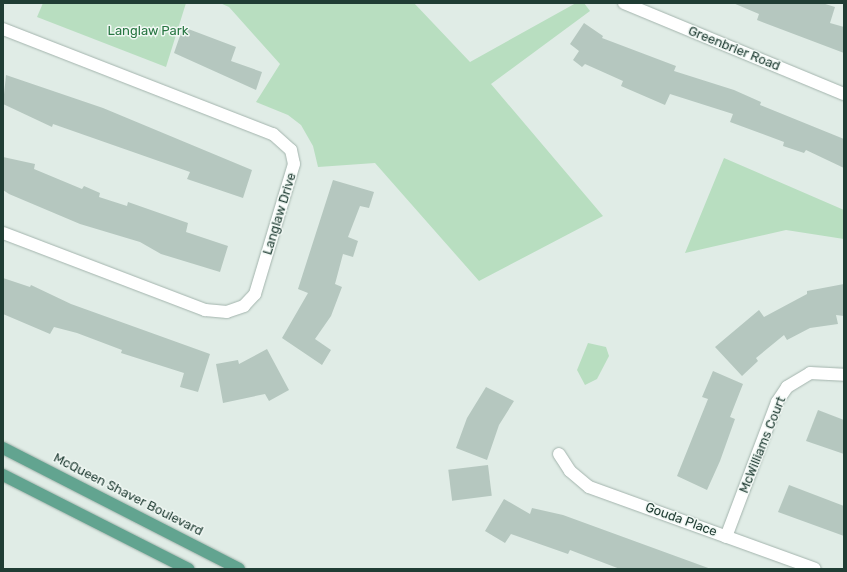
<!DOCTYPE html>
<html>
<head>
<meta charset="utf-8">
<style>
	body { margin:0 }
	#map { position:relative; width:847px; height:572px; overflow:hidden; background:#e0ece6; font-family:Rubik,sans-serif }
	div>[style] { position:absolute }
	.green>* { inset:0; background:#b8dec0 }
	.building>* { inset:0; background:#b5c7bf; transform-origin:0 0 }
	.roads { filter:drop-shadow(0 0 1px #a3b4ad) drop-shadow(0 0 1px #a3b4ad) }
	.minor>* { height:12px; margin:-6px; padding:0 6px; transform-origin:6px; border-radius:6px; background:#fff }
	.primary>* { height:12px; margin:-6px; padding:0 6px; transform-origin:6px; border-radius:6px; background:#62a490 }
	span { translate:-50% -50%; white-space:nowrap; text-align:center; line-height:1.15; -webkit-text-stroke:3px #f1f8f4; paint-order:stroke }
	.park-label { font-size:13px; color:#287642 }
	.street-label { font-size:13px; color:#203d34 }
	.frame { position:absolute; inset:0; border:4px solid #203d34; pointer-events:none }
</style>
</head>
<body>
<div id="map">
	<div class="green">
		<div style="clip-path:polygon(43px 3px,186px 3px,166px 67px,37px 17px)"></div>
		<div style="clip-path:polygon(220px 3px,414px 3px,470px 62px,576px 3px,584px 3px,590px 11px,491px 84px,603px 216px,479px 281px,375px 163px,318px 167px,313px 146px,301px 125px,288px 115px,256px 102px,280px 64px,229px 7px)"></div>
		<div style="clip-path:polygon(724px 158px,844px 210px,844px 239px,786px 230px,685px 253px)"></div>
		<div style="clip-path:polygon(588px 343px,606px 347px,609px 356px,597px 379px,585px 385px,577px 370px)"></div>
	</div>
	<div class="building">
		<div style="clip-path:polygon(733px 3px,822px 3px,835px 7px,830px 23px,844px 27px,844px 53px,757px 20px,759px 14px)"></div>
		<div style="clip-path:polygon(584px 23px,603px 36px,602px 38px,676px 66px,674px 71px,734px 90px,761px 102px,760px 105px,844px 139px,844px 168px,806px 150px,804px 153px,783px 146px,784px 142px,730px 122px,733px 114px,670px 94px,665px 105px,621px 86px,623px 81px,585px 64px,582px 67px,573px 60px,579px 51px,570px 44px)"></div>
		<div style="clip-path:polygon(183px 27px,236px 47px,231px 61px,262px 72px,256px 90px,174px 53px)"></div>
		<div style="clip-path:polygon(6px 75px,103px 108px,252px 170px,243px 198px,187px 179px,190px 172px,53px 124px,52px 127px,3px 104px)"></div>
		<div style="clip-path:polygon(3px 157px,35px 164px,34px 169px,82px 189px,84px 186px,100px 193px,99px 197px,127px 206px,128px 202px,188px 223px,186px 232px,228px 246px,220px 272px,161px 254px,140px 242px,80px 224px,9px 194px,3px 190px)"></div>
		<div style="clip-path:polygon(333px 180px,374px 192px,369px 208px,360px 206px,348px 237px,358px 241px,353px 257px,343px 254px,335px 284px,342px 287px,331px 316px,315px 339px,331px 350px,322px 365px,282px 338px,308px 293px,298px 289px)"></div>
		<div style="clip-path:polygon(3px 278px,30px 287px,31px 285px,71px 304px,210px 354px,198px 392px,180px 387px,184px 373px,121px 353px,122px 350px,77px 333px,54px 327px,50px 334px,3px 314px)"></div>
		<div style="clip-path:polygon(844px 284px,844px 316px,836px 315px,838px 324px,810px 328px,787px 340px,784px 335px,756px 358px,758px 361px,742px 376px,715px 347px,759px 310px,764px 317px,807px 294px,807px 291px)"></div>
		<div style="clip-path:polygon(267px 349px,289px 390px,269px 401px,265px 394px,223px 403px,216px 364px,238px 360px,239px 364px)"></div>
		<div style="clip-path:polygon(713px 371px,743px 384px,730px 417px,735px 419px,720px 461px,707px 490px,677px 476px,708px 399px,702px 397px)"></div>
		<div style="clip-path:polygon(486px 387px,514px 401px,499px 425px,487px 460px,456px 448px,467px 418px)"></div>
		<div style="clip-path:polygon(818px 410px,844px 420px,844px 454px,806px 441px)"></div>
		<div style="left:488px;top:465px;width:31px;height:40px;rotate:83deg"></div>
		<div style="clip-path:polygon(789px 485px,844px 506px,844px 536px,778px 512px)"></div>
		<div style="clip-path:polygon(504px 499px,530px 514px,532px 508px,563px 515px,711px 569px,620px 569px,570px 550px,568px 554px,511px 534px,505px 543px,485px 531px)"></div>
	</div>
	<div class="roads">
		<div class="minor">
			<div style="left:624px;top:3px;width:238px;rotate:22.5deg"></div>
			<div style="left:3px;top:29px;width:290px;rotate:21.3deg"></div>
			<div style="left:273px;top:134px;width:24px;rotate:42deg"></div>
			<div style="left:291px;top:150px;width:14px;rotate:78deg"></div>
			<div style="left:294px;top:164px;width:136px;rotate:106.7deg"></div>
			<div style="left:255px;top:294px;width:16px;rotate:133deg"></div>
			<div style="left:244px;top:306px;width:18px;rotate:161deg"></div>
			<div style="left:227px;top:312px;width:22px;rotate:-175deg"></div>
			<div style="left:205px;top:310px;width:216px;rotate:-159.1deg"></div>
			<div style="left:559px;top:454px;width:20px;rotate:57deg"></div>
			<div style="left:570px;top:471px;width:25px;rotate:40deg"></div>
			<div style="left:589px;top:487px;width:240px;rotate:19.9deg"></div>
			<div style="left:726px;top:537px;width:144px;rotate:-69.3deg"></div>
			<div style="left:777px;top:402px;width:18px;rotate:-56deg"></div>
			<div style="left:787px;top:387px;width:27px;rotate:-31deg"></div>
			<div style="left:810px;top:373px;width:34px;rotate:3deg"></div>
		</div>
		<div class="primary">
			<div style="left:3px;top:448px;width:265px;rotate:27.1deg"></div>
			<div style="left:3px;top:475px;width:208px;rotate:26.9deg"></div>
		</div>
	</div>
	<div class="park-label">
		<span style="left:148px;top:31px">Langlaw Park</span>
	</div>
	<div class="street-label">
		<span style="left:734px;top:49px;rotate:22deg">Greenbrier Road</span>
		<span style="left:280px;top:214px;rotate:-73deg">Langlaw Drive</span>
		<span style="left:763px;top:445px;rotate:-68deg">McWilliams Court</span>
		<span style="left:128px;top:495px;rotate:27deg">McQueen Shaver Boulevard</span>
		<span style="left:681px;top:520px;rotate:20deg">Gouda Place</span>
	</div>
	<div class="frame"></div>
</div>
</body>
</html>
